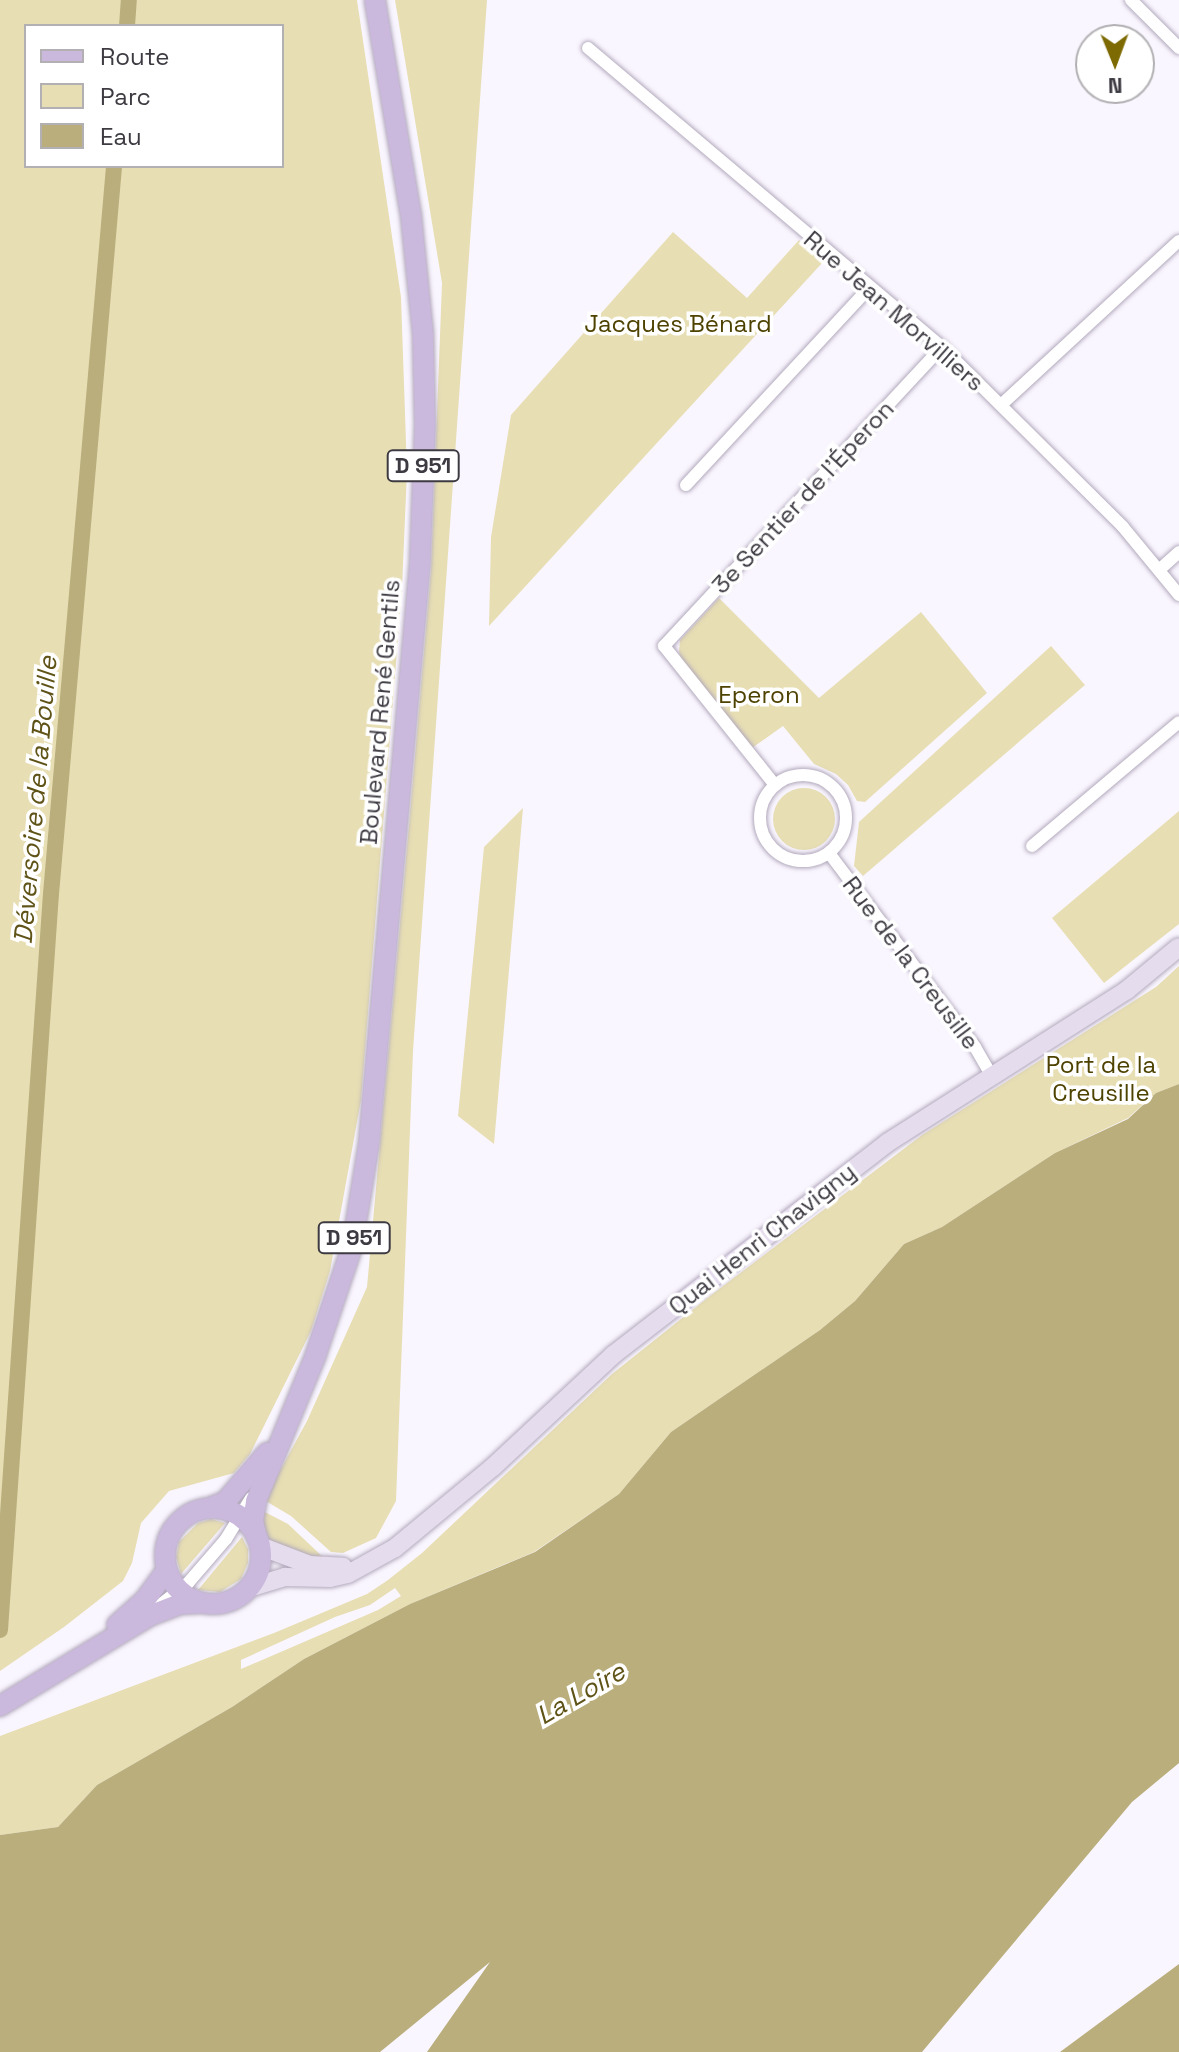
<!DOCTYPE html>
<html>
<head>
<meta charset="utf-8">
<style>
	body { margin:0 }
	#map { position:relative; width:1179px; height:2052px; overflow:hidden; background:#faf6ff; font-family:"Space Grotesk",sans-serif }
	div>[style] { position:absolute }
	.green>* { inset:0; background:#e7deb4 }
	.round { border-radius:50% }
	.water>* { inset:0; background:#b9ae7c }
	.canal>* { height:16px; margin:-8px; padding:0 8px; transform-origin:8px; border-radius:8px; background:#b9ae7c }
	.roads { filter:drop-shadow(0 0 2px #b2a9bc) drop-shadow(0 0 2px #b2a9bc) }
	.street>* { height:12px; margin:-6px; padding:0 6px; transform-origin:6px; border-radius:6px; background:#fff }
	.street>.ring { margin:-6px; padding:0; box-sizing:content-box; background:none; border:12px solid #fff; border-radius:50% }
	.secondary>* { height:18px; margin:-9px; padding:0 9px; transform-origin:9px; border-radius:9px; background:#e5dcee }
	.primary>* { height:20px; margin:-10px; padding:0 10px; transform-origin:10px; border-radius:10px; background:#cab8dd }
	.primary>.ring { margin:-10px; padding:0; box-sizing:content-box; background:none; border:20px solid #cab8dd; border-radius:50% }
	span { translate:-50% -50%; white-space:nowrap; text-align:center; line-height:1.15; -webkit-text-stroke:7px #fff; paint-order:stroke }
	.shield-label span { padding:2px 6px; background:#fff; border:2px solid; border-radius:6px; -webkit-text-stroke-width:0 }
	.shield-label { font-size:22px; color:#3e3a42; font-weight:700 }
	.street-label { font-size:24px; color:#3e3a42 }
	.park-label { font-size:24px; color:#4e4200 }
	.water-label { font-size:26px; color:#5f5318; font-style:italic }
	.legend { position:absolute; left:24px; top:24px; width:260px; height:144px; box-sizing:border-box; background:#fff; border:2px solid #b2b0b3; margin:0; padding:10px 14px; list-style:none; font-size:24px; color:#3e3a42 }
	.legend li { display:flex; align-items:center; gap:16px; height:40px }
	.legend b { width:40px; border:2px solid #b2b0b3 }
	.north { position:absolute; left:1075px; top:24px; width:80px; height:80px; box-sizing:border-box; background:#fff; border:2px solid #b2b0b3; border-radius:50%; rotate:179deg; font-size:22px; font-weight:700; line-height:32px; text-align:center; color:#3e3a42 }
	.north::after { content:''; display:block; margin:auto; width:28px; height:36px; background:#7d6a02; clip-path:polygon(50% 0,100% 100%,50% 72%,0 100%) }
</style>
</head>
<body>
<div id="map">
	<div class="green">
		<div style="clip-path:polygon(evenodd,0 0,357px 0,401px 297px,407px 471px,402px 588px,361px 1100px,330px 1271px,311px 1331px,250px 1454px,234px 1473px,169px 1491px,141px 1523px,132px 1563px,123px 1581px,64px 1627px,0 1671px,0 0,26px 26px,282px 26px,282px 166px,26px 166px,26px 26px)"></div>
		<div style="clip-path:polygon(395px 0,487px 0,413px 1051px,396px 1501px,376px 1538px,343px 1553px,331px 1552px,291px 1516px,264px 1500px,307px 1421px,367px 1287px,410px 814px,431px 570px,442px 283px)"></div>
		<div style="clip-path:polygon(673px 232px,747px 298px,799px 240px,823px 262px,489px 626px,491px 537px,511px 415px)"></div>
		<div style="clip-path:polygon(719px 598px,819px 698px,921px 612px,987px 693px,865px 802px,857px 801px,848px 785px,836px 774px,814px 764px,783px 726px,752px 748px,683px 664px,679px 652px,680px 640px)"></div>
		<div style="clip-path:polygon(1051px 646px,1085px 685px,863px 876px,854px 866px,859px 822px)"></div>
		<div class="round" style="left:773px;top:788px;width:62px;height:62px"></div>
		<div style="clip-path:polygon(523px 808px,494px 1144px,458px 1116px,484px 847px)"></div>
		<div style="clip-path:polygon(1179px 811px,1179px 924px,1104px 983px,1052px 918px)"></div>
		<div style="clip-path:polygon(evenodd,1179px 966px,1179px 1084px,1156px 1093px,1128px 1118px,1055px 1153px,942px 1227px,904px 1244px,855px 1301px,820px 1330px,671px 1432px,619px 1494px,534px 1552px,410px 1604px,304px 1659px,232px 1707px,97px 1785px,58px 1827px,0 1835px,0 1736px,274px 1633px,367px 1594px,388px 1580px,422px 1553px,612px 1374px,706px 1299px,922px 1135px,1156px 987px,1179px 966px,395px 1588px,401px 1596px,378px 1610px,241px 1669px,241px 1660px,335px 1617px,370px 1605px,395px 1588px)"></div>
		<div style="clip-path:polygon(261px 1510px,288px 1524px,325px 1559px,311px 1560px,270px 1543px,261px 1526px)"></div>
		<div style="clip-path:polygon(211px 1519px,225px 1523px,181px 1574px,176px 1557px,179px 1542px,198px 1523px)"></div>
		<div style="clip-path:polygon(242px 1537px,248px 1549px,248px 1563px,241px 1579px,220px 1592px,198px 1590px)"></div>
	</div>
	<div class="water">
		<div style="clip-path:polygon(1179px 1084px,1179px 1763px,1132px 1802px,922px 2052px,427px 2052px,490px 1962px,380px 2052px,0 2052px,0 1835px,58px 1827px,97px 1785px,232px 1707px,304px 1659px,410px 1604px,535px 1552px,619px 1494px,671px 1432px,820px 1330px,855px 1301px,904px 1244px,942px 1227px,1055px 1153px,1128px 1119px,1156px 1093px)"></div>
		<div style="clip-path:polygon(1179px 1964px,1179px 2052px,1060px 2052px)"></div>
	</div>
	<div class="canal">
		<div style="left:127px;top:26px;width:26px;rotate:-86deg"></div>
		<div style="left:0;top:1630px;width:738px;rotate:-86.04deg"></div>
		<div style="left:51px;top:894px;width:731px;rotate:-85.05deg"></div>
	</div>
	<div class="roads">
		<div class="street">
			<div style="left:1131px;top:0;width:68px;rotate:45deg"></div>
			<div style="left:588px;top:48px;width:463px;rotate:40.2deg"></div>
			<div style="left:942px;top:347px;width:255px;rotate:44.8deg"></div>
			<div style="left:1123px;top:527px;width:88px;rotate:50.5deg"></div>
			<div style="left:1001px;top:405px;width:242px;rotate:-42.7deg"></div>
			<div style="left:686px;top:485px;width:269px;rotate:-47.1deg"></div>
			<div style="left:1159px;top:570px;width:27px;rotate:-42deg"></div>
			<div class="ring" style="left:760px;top:775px;width:74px;height:74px"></div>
			<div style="left:775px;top:785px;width:178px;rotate:-128.6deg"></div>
			<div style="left:664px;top:646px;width:408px;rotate:-47.1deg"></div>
			<div style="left:1032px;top:846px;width:192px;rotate:-40.1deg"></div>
			<div style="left:829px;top:853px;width:243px;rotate:53deg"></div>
			<div style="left:975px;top:1047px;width:32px;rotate:60deg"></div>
			<div style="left:160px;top:1605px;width:36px;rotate:-38deg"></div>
			<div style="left:188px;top:1583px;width:58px;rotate:-49.2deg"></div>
			<div style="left:226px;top:1539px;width:48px;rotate:-58.6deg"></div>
		</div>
		<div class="secondary">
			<div style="left:260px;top:1546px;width:53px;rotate:20.8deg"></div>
			<div style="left:310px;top:1565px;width:33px;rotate:3deg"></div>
			<div style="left:249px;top:1588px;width:38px;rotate:-17deg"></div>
			<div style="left:285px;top:1577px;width:45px;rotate:1.3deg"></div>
			<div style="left:330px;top:1578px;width:18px;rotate:-13deg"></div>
			<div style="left:348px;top:1574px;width:54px;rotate:-29deg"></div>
			<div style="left:395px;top:1548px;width:127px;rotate:-39.6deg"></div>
			<div style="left:493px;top:1467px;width:164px;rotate:-43deg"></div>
			<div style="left:613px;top:1355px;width:346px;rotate:-37.7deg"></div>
			<div style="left:887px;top:1143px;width:285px;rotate:-32.5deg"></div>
			<div style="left:1127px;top:990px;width:67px;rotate:-39.6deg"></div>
		</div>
		<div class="primary">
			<div style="left:209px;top:1508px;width:17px;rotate:-21deg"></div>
			<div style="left:225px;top:1502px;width:65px;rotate:-49.4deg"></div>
			<div class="ring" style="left:165px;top:1508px;width:76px;height:76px"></div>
			<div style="left:257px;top:1538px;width:17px;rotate:-103deg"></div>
			<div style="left:253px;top:1521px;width:20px;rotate:-81deg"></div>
			<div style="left:256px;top:1501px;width:156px;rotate:-67.7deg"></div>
			<div style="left:315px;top:1357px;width:116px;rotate:-71.4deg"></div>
			<div style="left:352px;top:1247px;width:105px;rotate:-80.7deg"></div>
			<div style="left:369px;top:1143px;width:583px;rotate:-84.98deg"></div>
			<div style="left:420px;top:562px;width:138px;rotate:-87.9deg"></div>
			<div style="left:425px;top:424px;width:90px;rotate:-91.3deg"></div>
			<div style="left:423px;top:334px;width:119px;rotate:-95.8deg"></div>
			<div style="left:411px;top:216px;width:219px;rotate:-99.5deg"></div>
			<div style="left:117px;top:1625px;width:38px;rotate:-42deg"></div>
			<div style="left:145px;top:1600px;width:37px;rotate:-54deg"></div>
			<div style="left:0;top:1706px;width:174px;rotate:-31.1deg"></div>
			<div style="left:149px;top:1616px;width:33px;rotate:-21deg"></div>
			<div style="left:180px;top:1604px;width:19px;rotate:-3deg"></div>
		</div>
	</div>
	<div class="shield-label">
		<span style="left:423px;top:466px">D 951</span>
		<span style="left:354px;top:1238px">D 951</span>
	</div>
	<div class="street-label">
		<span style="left:894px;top:311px;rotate:41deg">Rue Jean Morvilliers</span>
		<span style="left:803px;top:497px;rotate:-47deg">3e Sentier de l'Éperon</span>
		<span style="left:380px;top:712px;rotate:-85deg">Boulevard René Gentils</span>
		<span style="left:911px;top:963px;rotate:53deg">Rue de la Creusille</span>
		<span style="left:762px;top:1239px;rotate:-38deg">Quai Henri Chavigny</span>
	</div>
	<div class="park-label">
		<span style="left:678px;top:324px">Jacques Bénard</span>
		<span style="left:759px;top:695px">Eperon</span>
		<span style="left:1101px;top:1079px">Port de la<br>Creusille</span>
	</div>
	<div class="water-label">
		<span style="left:36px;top:800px;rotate:-85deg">Déversoire de la Bouille</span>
		<span style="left:581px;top:1694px;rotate:-30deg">La Loire</span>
	</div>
	<ul class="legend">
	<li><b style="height:10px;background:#cab8dd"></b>Route</li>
	<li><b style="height:22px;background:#e7deb4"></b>Parc</li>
	<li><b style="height:22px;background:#b9ae7c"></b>Eau</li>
	</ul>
	<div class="north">N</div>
</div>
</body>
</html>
